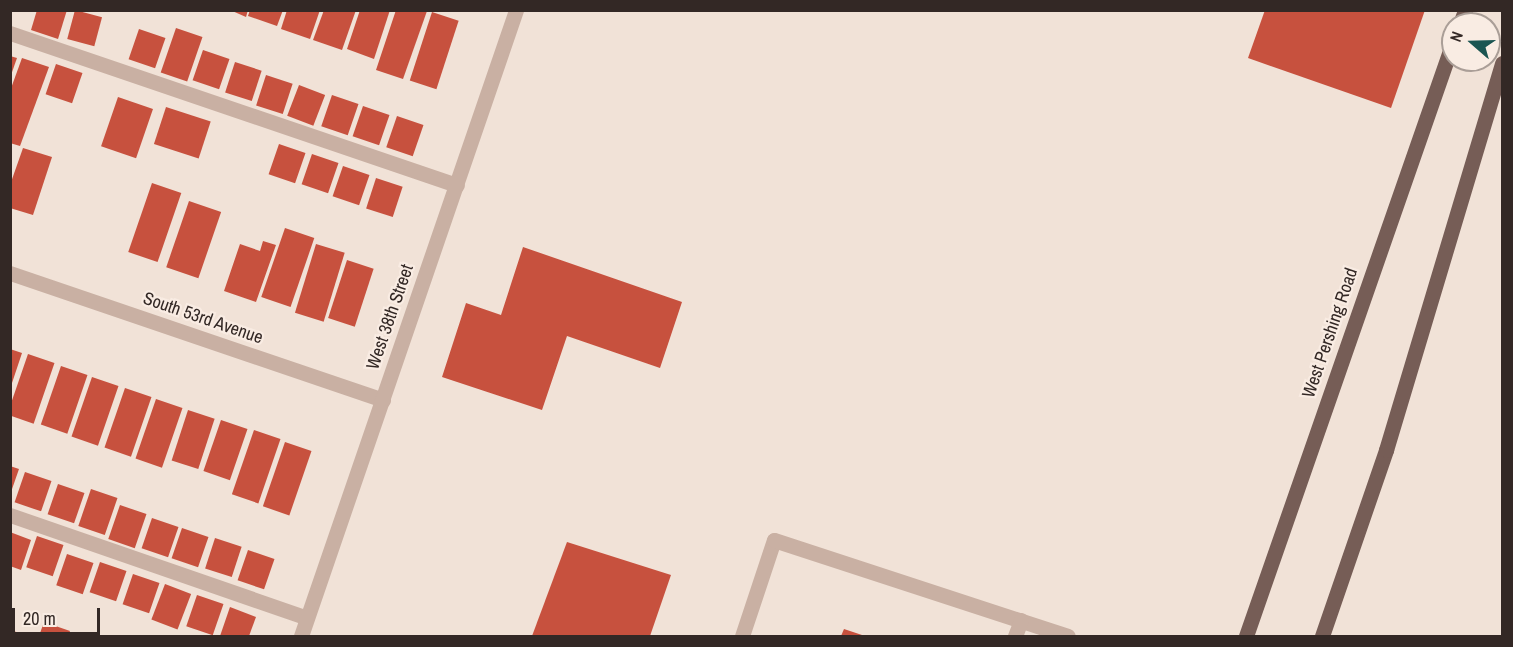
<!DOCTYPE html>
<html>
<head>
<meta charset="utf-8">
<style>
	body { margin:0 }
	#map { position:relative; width:1513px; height:647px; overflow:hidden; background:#f1e2d7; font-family:"Archivo Narrow",sans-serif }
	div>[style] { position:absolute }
	.building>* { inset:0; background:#c7513e; transform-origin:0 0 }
	.minor>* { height:15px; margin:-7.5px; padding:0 7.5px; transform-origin:7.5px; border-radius:7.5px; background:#c9b0a3 }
	.major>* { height:15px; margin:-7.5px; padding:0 7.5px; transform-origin:7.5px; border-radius:7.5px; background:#765d56 }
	span { translate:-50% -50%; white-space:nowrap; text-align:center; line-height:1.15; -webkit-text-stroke:4.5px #f9ece3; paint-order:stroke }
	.street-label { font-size:18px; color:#332825 }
	.frame { position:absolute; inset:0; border:12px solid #332825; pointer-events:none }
	.north { position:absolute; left:1441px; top:12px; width:60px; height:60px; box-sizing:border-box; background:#f9ece3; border:2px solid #aa9e97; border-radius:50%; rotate:290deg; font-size:16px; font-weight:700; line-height:24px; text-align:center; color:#332825 }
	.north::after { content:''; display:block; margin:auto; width:21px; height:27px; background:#1b5552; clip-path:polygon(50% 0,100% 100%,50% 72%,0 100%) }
	.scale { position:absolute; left:12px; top:608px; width:88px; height:27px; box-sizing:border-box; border:3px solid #332825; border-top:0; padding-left:8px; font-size:18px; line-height:21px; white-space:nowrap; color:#332825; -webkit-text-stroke:4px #f9ece3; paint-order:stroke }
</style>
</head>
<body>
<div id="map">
	<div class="building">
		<div style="clip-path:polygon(37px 10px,67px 10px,58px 39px,31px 30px)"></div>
		<div style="left:75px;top:10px;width:28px;height:30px;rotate:15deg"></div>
		<div style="clip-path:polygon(230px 10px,248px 10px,246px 17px)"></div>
		<div style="clip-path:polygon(250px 10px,283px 10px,277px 26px,248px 16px)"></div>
		<div style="clip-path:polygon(287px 10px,320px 10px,310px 39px,281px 29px)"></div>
		<div style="clip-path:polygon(324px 10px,356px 10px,342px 50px,313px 40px)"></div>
		<div style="clip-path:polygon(360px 10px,390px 10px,374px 59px,347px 49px)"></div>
		<div style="clip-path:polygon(396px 10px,427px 11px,403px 79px,376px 70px)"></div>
		<div style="clip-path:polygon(1265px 10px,1425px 10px,1391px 108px,1248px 58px)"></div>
		<div style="left:432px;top:12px;width:28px;height:72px;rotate:18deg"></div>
		<div style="left:176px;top:28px;width:28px;height:47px;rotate:19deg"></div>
		<div style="left:139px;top:29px;width:28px;height:32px;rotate:19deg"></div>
		<div style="left:203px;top:50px;width:28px;height:32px;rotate:19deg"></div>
		<div style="clip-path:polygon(10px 56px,17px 58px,11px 75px,10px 75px)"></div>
		<div style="clip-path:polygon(22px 58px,49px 67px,20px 146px,10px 143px,10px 91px)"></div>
		<div style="left:235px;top:62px;width:28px;height:32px;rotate:18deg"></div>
		<div style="left:56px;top:64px;width:28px;height:32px;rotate:19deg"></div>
		<div style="left:266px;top:75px;width:28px;height:32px;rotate:18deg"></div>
		<div style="left:299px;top:85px;width:28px;height:33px;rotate:21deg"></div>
		<div style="left:332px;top:95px;width:28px;height:33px;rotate:19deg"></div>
		<div style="left:118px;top:97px;width:37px;height:52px;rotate:19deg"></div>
		<div style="left:363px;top:106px;width:28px;height:32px;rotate:19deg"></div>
		<div style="left:166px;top:107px;width:47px;height:39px;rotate:18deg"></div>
		<div style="left:397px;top:116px;width:28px;height:33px;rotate:19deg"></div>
		<div style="left:279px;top:144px;width:28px;height:32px;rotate:19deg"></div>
		<div style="clip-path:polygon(23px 148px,52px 157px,33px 215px,10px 208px,10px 185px)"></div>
		<div style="left:312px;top:154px;width:28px;height:32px;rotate:19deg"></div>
		<div style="left:343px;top:166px;width:28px;height:32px;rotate:19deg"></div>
		<div style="left:376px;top:178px;width:28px;height:32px;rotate:18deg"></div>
		<div style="left:152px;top:183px;width:31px;height:73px;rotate:19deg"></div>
		<div style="left:189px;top:201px;width:34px;height:70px;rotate:19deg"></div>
		<div style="left:285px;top:228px;width:31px;height:73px;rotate:19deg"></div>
		<div style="clip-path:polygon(263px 241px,276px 245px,256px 302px,224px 291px,240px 244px,260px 251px)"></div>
		<div style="left:316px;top:244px;width:30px;height:72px;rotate:17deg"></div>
		<div style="clip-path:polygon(523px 247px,682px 302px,660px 368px,567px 336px,542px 410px,442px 377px,466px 303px,501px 315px)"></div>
		<div style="left:347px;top:260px;width:28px;height:61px;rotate:18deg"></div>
		<div style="clip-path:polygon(10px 349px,22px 353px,11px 386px,10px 386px)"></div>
		<div style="left:28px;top:354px;width:28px;height:64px;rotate:19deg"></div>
		<div style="left:61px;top:366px;width:28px;height:62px;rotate:19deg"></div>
		<div style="left:92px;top:377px;width:28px;height:63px;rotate:19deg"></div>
		<div style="left:125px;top:388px;width:28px;height:63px;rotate:19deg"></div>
		<div style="left:156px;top:399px;width:28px;height:63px;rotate:19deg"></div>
		<div style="left:188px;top:410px;width:28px;height:53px;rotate:18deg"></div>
		<div style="left:221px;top:420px;width:28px;height:54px;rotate:19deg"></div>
		<div style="left:254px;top:430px;width:28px;height:68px;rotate:19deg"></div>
		<div style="left:285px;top:442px;width:28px;height:68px;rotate:19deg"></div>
		<div style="clip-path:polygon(10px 466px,19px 469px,11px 492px,10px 492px)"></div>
		<div style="left:25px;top:472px;width:28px;height:32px;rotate:19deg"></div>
		<div style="left:58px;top:484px;width:28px;height:32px;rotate:19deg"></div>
		<div style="left:91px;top:489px;width:28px;height:39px;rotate:19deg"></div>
		<div style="left:120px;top:505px;width:28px;height:36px;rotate:19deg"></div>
		<div style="left:152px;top:518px;width:28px;height:32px;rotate:19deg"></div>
		<div style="left:182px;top:528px;width:28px;height:32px;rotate:19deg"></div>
		<div style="clip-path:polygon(10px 532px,31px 540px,21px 570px,10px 566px)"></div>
		<div style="left:37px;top:536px;width:28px;height:33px;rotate:19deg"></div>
		<div style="left:215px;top:538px;width:28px;height:32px;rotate:18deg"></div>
		<div style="clip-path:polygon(567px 542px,671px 575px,650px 636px,532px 636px)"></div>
		<div style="left:248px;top:550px;width:28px;height:32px;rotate:19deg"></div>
		<div style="left:67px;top:554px;width:28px;height:33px;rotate:19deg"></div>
		<div style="left:100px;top:562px;width:28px;height:32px;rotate:19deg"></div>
		<div style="left:133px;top:574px;width:28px;height:32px;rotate:19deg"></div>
		<div style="left:165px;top:584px;width:28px;height:38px;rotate:21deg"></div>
		<div style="left:197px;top:595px;width:28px;height:33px;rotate:19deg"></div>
		<div style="clip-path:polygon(230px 607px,256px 617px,249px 636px,220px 636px)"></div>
		<div style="clip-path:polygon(44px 622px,70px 631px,68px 636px,39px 636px)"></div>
		<div style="clip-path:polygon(844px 629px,865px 636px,841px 636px)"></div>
		<div style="clip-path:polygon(10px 630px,29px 636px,10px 636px)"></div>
	</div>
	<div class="minor">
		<div style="left:10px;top:33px;width:472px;rotate:18.8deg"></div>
		<div style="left:10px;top:273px;width:394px;rotate:18.8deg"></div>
		<div style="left:10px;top:515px;width:314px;rotate:19.1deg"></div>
		<div style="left:301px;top:636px;width:662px;rotate:-71.04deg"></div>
		<div style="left:742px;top:636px;width:101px;rotate:-71.6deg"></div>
		<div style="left:774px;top:540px;width:309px;rotate:18.1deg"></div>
		<div style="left:1015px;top:636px;width:17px;rotate:-69deg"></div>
	</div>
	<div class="major">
		<div style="left:1460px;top:24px;width:15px;rotate:-70deg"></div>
		<div style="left:1246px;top:636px;width:629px;rotate:-70.79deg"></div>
		<div style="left:1322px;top:636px;width:197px;rotate:-71deg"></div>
		<div style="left:1386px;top:450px;width:404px;rotate:-73.3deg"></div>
	</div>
	<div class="street-label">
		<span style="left:390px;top:317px;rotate:-71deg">West 38th Street</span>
		<span style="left:203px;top:318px;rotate:19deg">South 53rd Avenue</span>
		<span style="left:1330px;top:333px;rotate:-71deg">West Pershing Road</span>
	</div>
	<div class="frame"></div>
	<div class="north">N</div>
	<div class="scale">20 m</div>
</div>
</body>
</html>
